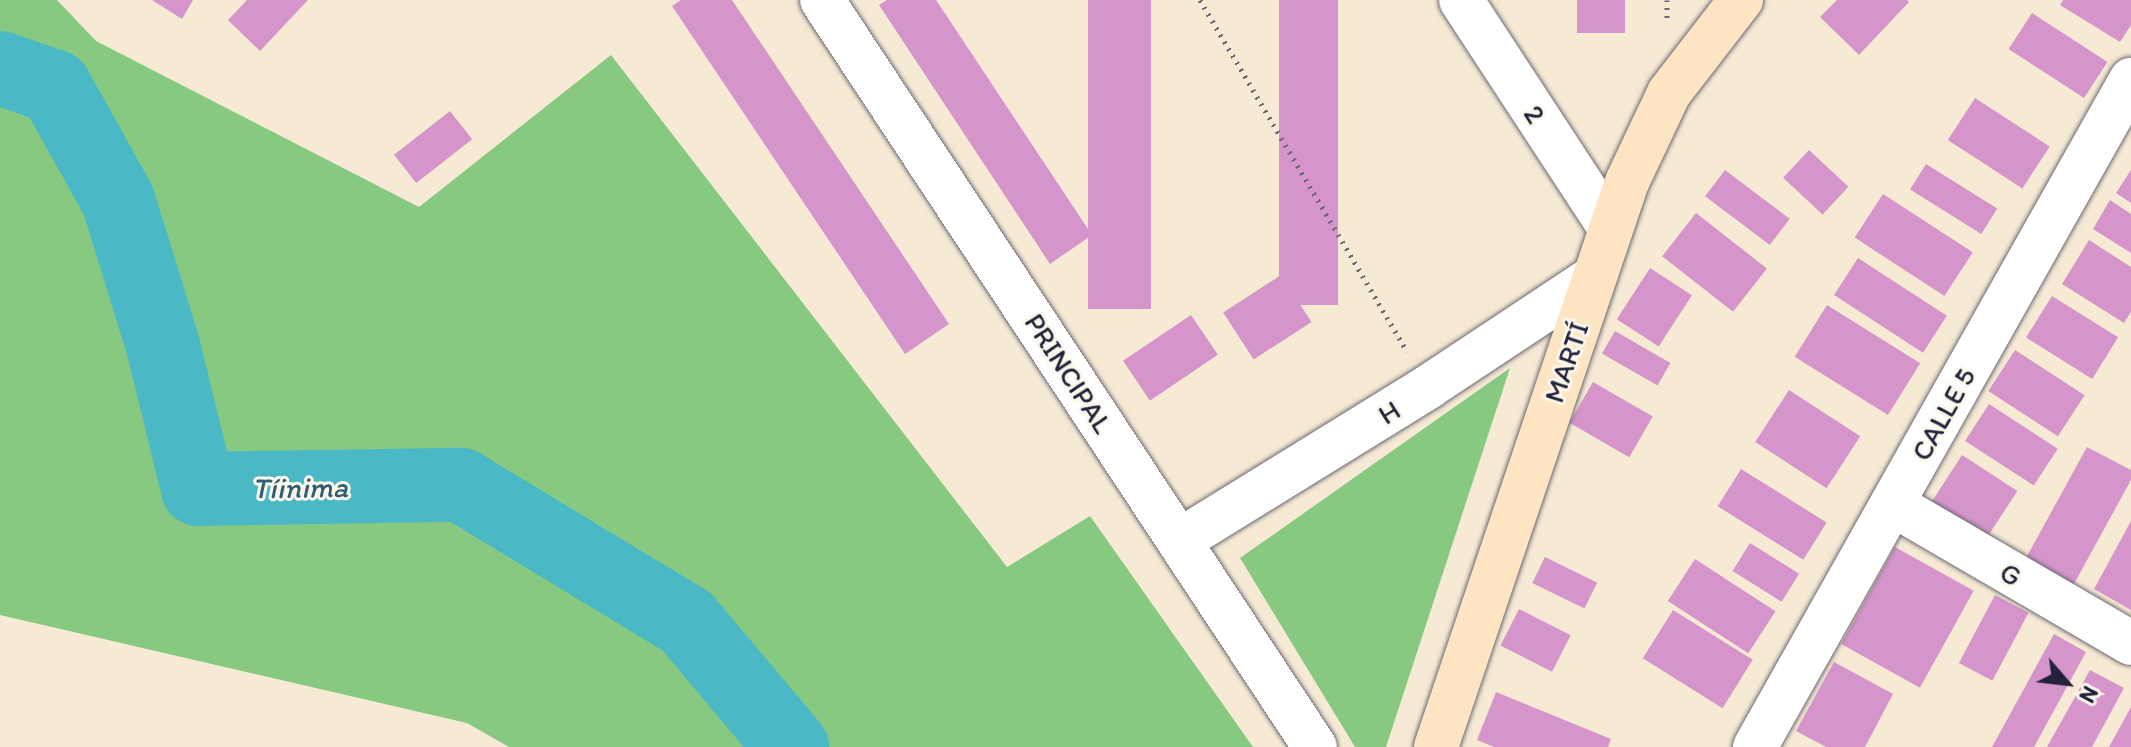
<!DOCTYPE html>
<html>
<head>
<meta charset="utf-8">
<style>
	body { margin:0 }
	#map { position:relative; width:2131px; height:747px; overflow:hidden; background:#f6ead5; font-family:Itim,sans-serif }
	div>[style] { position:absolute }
	.green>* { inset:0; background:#87c981 }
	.river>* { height:74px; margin:-37px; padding:0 37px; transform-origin:37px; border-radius:37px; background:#4bb9c5 }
	.building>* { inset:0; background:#d595cb; transform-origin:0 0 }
	.path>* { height:5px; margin-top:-2.5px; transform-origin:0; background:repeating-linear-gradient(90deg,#6c6871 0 2px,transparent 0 8px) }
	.roads { filter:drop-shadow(0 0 2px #6c6871) drop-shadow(0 0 2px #6c6871) }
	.street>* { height:44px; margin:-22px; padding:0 22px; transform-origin:22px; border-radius:22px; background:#fff }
	.secondary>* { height:44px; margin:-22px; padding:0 22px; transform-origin:22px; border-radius:22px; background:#fde5c4 }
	span { translate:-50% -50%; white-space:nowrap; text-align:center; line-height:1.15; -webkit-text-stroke:6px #fbf7ec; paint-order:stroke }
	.street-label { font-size:28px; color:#22223b }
	.water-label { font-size:30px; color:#325e72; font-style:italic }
	.north { position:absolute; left:2027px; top:643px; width:80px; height:80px; -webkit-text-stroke:6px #fbf7ec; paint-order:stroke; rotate:118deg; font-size:22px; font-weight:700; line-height:32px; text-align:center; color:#22223b }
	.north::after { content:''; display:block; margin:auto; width:28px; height:36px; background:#22223b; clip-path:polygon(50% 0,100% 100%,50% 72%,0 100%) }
</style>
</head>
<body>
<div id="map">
	<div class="green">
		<div style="clip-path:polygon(0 0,57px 0,96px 41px,419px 207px,611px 55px,1007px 567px,1090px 516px,1253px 747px,509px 747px,467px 723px,0 615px)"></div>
		<div style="clip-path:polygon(1510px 368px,1386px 747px,1355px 747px,1240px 558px)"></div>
	</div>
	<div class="river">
		<div style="left:0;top:68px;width:58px;rotate:19.1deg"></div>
		<div style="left:55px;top:87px;width:129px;rotate:60.9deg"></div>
		<div style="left:118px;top:200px;width:149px;rotate:72.8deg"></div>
		<div style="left:162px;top:342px;width:151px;rotate:76.2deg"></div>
		<div style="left:198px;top:489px;width:263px;rotate:-0.9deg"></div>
		<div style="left:461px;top:485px;width:263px;rotate:31.2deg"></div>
		<div style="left:686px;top:621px;width:165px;rotate:49.9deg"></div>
	</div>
	<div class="building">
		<div style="clip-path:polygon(152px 0,193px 0,182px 19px)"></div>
		<div style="clip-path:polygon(247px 0,308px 0,260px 51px,228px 20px)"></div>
		<div style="clip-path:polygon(681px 0,732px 0,949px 324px,905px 354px,672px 6px)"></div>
		<div style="clip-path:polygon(887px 0,936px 0,1092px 235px,1050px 264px,879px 5px)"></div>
		<div style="left:1088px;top:0;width:63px;height:309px"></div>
		<div style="left:1279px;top:0;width:59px;height:305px"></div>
		<div style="left:1577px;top:0;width:48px;height:33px"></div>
		<div style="clip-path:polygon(1837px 0,1907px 0,1909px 2px,1859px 55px,1820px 17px)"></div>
		<div style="clip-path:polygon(2063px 0,2131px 0,2131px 25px,2120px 42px,2060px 5px)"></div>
		<div style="left:2032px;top:13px;width:90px;height:43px;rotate:33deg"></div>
		<div style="left:1975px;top:98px;width:89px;height:50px;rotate:33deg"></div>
		<div style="left:450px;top:111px;width:36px;height:71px;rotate:52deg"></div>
		<div style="left:1809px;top:150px;width:54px;height:38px;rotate:43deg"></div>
		<div style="left:1926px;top:164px;width:84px;height:30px;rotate:32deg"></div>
		<div style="left:1725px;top:170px;width:81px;height:33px;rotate:37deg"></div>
		<div style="clip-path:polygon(2131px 170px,2131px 203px,2116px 193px)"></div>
		<div style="left:1883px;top:194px;width:107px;height:52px;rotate:33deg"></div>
		<div style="clip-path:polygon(2110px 200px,2131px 214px,2131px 253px,2093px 229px)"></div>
		<div style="left:1696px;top:213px;width:90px;height:55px;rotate:38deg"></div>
		<div style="clip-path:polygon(2089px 240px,2131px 267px,2131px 312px,2124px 323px,2062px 284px)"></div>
		<div style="left:1858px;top:258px;width:106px;height:44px;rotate:33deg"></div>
		<div style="left:1650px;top:268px;width:50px;height:61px;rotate:33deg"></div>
		<div style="left:1281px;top:275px;width:56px;height:69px;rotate:57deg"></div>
		<div style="left:2052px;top:296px;width:78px;height:49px;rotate:32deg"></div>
		<div style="left:1827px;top:305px;width:110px;height:61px;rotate:32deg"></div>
		<div style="left:1191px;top:315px;width:48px;height:82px;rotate:56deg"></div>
		<div style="left:1615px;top:331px;width:64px;height:26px;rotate:30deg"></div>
		<div style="left:2015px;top:350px;width:83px;height:49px;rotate:33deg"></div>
		<div style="left:1593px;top:382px;width:69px;height:47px;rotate:30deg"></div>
		<div style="left:1789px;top:390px;width:85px;height:62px;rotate:33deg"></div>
		<div style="left:1989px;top:404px;width:82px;height:44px;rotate:33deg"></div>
		<div style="clip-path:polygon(2087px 447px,2131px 470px,2131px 480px,2074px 584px,2026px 558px)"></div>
		<div style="left:1962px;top:455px;width:66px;height:55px;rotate:33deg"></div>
		<div style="left:1741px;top:469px;width:101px;height:44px;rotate:32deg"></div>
		<div style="clip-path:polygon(2131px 521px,2131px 610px,2094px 589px)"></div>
		<div style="left:1750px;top:543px;width:58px;height:33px;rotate:32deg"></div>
		<div style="left:1895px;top:547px;width:90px;height:111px;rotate:29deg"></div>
		<div style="left:1545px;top:557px;width:58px;height:29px;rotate:26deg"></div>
		<div style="left:1695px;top:559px;width:96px;height:50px;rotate:33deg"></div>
		<div style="left:1995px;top:595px;width:38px;height:77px;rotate:28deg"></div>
		<div style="left:1519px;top:609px;width:58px;height:41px;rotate:27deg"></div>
		<div style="left:1673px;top:610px;width:94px;height:57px;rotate:32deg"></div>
		<div style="clip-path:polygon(2054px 634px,2086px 652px,2034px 747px,1992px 747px)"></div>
		<div style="clip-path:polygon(1834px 662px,1893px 694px,1865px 747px,1826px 747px,1796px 731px)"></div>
		<div style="clip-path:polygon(2090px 670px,2124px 688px,2092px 747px,2047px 747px)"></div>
		<div style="clip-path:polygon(1496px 692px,1611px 739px,1608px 747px,1494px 747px,1477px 740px)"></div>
		<div style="clip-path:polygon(2131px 707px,2131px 747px,2109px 747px)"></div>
	</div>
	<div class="path">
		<div style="left:1200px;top:0;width:408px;rotate:59.5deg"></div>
		<div style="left:1667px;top:0;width:23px;rotate:90deg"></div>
	</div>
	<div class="roads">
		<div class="street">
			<div style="left:822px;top:0;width:895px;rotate:56.58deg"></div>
			<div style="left:1461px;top:0;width:272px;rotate:56.8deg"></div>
			<div style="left:1892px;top:504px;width:276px;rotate:30.2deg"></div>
			<div style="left:1179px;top:541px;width:293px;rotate:-31.7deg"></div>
			<div style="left:1428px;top:387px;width:199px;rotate:-33.5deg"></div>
			<div style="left:1755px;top:747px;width:766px;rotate:-60.59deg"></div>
		</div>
		<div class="secondary">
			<div style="left:1436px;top:747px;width:596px;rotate:-71.32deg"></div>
			<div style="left:1627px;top:182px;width:98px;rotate:-64.7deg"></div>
			<div style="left:1669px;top:93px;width:118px;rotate:-52.3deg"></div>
		</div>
	</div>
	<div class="street-label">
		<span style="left:1535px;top:114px;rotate:57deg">2</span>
		<span style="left:1566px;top:362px;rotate:-71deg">MARTÍ</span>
		<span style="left:1069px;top:373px;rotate:57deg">PRINCIPAL</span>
		<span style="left:1389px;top:412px;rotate:-32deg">H</span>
		<span style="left:1943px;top:414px;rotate:-61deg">CALLE 5</span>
		<span style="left:2011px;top:574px;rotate:30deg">G</span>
	</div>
	<div class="water-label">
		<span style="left:300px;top:488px;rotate:-1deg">Tíinima</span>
	</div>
	<div class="north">N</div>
</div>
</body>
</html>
